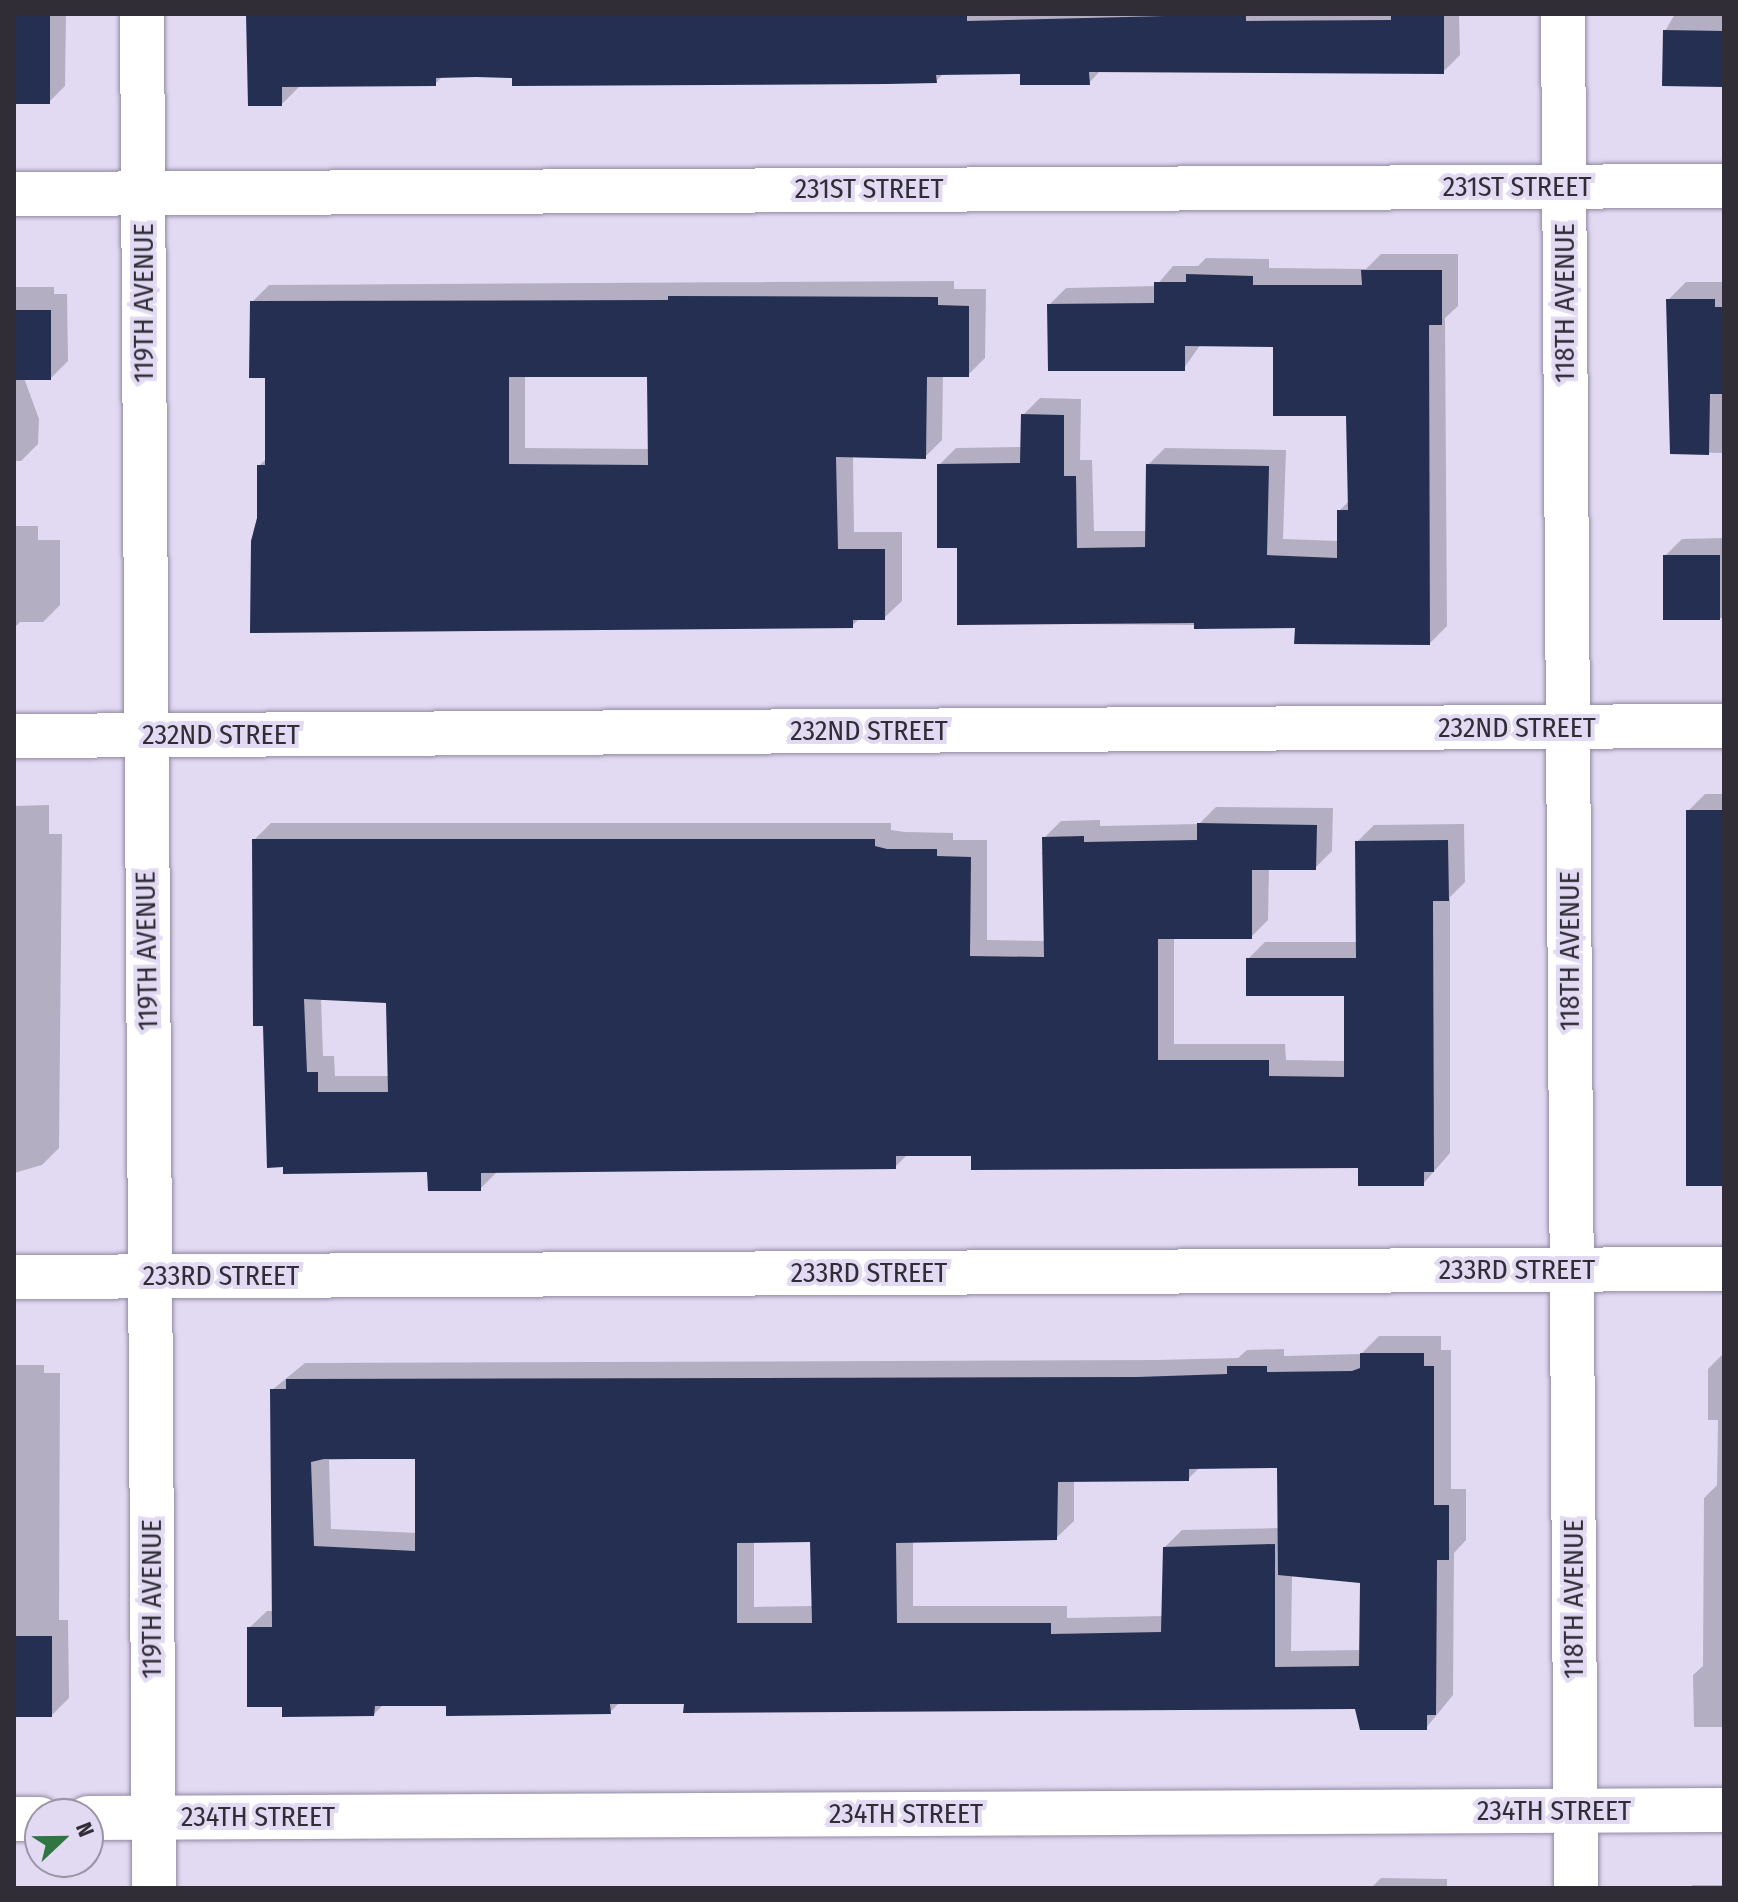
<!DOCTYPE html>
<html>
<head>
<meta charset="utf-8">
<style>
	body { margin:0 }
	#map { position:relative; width:1738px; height:1902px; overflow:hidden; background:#e2daf3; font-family:"Fira Sans Condensed",sans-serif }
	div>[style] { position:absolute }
	.shadow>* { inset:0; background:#0003; transform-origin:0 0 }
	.building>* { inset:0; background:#252f51; transform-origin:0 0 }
	.roads { filter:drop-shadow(0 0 2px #9189a1) drop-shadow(0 0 2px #9189a1) }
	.minor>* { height:44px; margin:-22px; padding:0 22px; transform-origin:22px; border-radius:22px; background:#fff }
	span { translate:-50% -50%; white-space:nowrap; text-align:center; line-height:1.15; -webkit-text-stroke:8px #e2daf3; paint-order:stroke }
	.street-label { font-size:28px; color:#302d36 }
	.frame { position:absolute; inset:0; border:16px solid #302d36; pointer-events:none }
	.north { position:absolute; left:24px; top:1798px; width:80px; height:80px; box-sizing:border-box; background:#e2daf3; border:2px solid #9b95a7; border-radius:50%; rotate:68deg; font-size:22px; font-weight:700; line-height:32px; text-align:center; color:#302d36 }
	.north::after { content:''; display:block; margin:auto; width:28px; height:36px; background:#2f7642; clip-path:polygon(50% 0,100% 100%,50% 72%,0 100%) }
</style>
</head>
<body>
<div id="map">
	<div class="shadow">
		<div style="clip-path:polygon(14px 14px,66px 14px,65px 86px,48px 103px,14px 102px)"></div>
		<div style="clip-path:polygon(248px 14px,1459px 14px,1460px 55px,1443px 72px,1101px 70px,1089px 83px,1022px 72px,944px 73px,936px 81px,443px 76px,435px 84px,299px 87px,282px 104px)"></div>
		<div style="clip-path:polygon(1675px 14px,1724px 14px,1724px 83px,1665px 31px)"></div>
		<div style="clip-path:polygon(1381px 254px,1458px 254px,1458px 306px,1445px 318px,1447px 626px,1430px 643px,1297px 626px,959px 623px,959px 546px,939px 465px,956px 448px,1022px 447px,1023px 415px,1040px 398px,1081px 399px,1080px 460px,1092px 460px,1094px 531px,1147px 531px,1148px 465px,1165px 448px,1286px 450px,1283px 539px,1339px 541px,1339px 511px,1350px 500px,1348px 414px,1275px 345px,1201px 344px,1184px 368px,1049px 305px,1066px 288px,1156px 286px,1173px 266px,1198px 266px,1206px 258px,1269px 259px,1269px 268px,1366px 269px)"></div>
		<div style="clip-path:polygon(evenodd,954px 281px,954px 289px,986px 289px,985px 358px,968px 375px,943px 375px,942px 440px,925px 457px,853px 456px,854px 532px,902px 532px,902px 601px,884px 618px,860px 618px,852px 626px,259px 518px,259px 466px,267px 458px,267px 376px,252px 302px,269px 285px,954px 281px,525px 375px,649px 375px,650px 449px,525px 448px,525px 375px)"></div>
		<div style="clip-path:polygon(1686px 282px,1724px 282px,1724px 453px,1672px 452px,1668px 300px)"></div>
		<div style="clip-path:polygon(14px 287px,54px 287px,54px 294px,67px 294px,68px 361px,51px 378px,24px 378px,39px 419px,38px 444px,21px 461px,14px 461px)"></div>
		<div style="clip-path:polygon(14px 526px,38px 526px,38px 540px,60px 540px,60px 605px,43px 622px,20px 622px,14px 628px)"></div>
		<div style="clip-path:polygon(1724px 538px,1724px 618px,1665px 618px,1665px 556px,1682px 539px)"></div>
		<div style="clip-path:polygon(1705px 794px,1724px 794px,1724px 1183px,1688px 811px)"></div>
		<div style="clip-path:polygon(49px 805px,49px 834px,62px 834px,59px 1148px,42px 1165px,14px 1173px,14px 806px)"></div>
		<div style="clip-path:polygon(evenodd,1216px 807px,1333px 808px,1332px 851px,1315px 868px,1269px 868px,1268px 920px,1251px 937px,1174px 937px,1174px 1044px,1285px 1044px,1286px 1060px,1346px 1061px,1346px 994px,1248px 959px,1265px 942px,1358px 942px,1357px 842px,1374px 825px,1464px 824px,1465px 882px,1450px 897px,1450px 1153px,1423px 1184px,1360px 1166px,973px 1154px,908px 1154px,895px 1167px,497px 1172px,480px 1189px,429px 1170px,285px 1172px,265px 1023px,254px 840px,271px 823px,891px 823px,891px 830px,905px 832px,953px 833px,953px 840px,987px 840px,987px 940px,1046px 941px,1044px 838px,1061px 821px,1100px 820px,1100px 826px,1199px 824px,1216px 807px,321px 998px,388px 1001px,390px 1076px,335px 1076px,334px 1056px,323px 1056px,321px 998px)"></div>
		<div style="clip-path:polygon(evenodd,1379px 1336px,1441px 1336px,1441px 1350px,1451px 1350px,1451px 1489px,1466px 1489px,1466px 1540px,1454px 1553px,1453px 1695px,1426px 1728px,1357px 1707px,620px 1702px,610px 1712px,384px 1704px,374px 1714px,285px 1705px,249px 1628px,267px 1611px,274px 1611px,272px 1390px,305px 1363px,1155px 1360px,1238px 1358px,1247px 1350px,1284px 1349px,1284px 1356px,1361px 1354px,1379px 1336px,417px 1457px,417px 1533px,331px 1529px,329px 1460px,417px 1457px,1379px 1336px,1279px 1466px,1280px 1528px,1182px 1530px,1165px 1547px,1164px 1616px,1067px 1618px,1067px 1606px,913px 1606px,913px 1541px,1056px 1538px,1074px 1521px,1074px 1480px,1188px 1479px,1200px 1467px,1279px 1466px,1379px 1336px,812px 1540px,814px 1606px,754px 1607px,754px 1541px,812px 1540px,1379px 1336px,1292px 1574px,1362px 1581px,1361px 1650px,1291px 1651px,1292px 1574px)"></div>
		<div style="clip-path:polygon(1724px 1353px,1724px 1727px,1694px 1727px,1693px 1675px,1703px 1666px,1704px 1498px,1717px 1485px,1718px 1420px,1708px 1420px,1708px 1369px)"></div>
		<div style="clip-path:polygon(14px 1365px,44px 1365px,44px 1373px,60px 1373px,59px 1620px,68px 1620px,69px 1698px,52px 1715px,14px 1715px)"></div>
		<div style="clip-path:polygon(1381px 1878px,1447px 1879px,1447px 1888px,1371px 1888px)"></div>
		<div style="left:1692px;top:1885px;width:32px;height:4px"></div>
	</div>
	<div class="building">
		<div style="left:14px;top:14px;width:36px;height:90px"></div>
		<div style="clip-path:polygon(246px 14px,967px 14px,967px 21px,1246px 14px,1246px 21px,1391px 20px,1391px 14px,1444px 14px,1444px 74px,1089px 72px,1090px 85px,1020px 85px,1020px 74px,936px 75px,937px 83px,887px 84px,512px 86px,512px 78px,476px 77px,436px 78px,436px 86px,282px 87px,282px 106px,248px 106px)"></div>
		<div style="left:1663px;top:30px;width:61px;height:56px;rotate:1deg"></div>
		<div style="clip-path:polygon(1361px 270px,1442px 270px,1442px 325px,1429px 325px,1430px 645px,1294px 644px,1295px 628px,1194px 629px,1194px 623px,957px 625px,957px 548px,937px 548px,937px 464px,1020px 463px,1021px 414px,1064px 415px,1064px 476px,1076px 476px,1077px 548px,1145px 547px,1146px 464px,1269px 466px,1267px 555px,1337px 558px,1337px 510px,1348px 510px,1346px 416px,1273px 416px,1273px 347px,1185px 346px,1185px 371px,1048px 371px,1047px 304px,1154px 303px,1154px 282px,1186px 282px,1186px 274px,1253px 276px,1253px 285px,1362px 285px)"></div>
		<div style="clip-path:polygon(evenodd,668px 296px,938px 297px,938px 305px,969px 306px,969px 377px,927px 377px,926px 459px,836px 457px,838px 549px,885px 549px,885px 620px,853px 620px,853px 628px,250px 633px,251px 541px,257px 518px,257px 465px,265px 465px,265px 378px,249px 378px,250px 301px,668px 300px,668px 296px,509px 377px,647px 377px,648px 465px,509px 464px,509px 377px)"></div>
		<div style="clip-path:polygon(1666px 299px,1715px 299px,1715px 307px,1724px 307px,1724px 394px,1710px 394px,1709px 455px,1670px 454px)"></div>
		<div style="left:14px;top:310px;width:37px;height:70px"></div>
		<div style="left:1663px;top:555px;width:57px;height:65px"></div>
		<div style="left:1686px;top:810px;width:38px;height:376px"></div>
		<div style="clip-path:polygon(evenodd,1197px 823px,1317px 825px,1316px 870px,1252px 870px,1252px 939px,1158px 939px,1158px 1060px,1269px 1060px,1269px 1076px,1344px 1077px,1344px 996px,1246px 996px,1246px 958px,1356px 958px,1355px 841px,1448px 840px,1449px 901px,1433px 901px,1434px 1172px,1424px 1172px,1424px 1186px,1358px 1186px,1358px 1168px,971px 1170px,971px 1156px,896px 1156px,896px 1169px,481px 1173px,481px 1191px,428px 1191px,427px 1172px,283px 1174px,283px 1167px,267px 1168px,263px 1026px,253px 1026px,252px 839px,875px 839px,875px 846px,887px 849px,937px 849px,937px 856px,971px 857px,970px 956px,1044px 957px,1042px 837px,1084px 836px,1084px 842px,1197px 840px,1197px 823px,304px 999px,386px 1003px,388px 1092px,318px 1092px,318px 1072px,307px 1072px,304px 999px)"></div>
		<div style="clip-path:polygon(evenodd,1360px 1353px,1424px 1353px,1424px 1366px,1434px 1366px,1434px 1505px,1449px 1505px,1449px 1560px,1437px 1560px,1436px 1715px,1427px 1715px,1427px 1730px,1360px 1730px,1355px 1709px,683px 1713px,684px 1704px,610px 1704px,611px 1714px,446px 1716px,446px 1706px,375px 1706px,374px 1716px,282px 1717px,282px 1707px,247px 1707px,247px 1627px,272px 1627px,270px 1389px,286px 1389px,286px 1379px,1137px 1377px,1227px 1374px,1227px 1366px,1267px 1366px,1267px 1372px,1352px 1371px,1360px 1368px,1360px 1353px,324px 1459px,415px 1459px,415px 1551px,314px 1546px,311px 1462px,324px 1459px,1360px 1353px,1277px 1468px,1278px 1575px,1360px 1583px,1359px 1666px,1275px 1667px,1275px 1544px,1163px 1547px,1161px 1632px,1051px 1634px,1051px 1623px,897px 1623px,896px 1543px,1057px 1540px,1058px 1482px,1189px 1481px,1189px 1469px,1277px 1468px,1360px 1353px,810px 1542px,812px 1623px,737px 1623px,737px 1543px,810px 1542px)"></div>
		<div style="left:14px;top:1636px;width:38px;height:81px"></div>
	</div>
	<div class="roads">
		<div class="minor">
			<div style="left:142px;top:14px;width:1874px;rotate:89.63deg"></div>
			<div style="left:1563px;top:14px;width:1874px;rotate:89.6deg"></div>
			<div style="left:14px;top:194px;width:1710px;rotate:-0.27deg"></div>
			<div style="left:14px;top:736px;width:1710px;rotate:-0.34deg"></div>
			<div style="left:14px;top:1277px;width:1710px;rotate:-0.27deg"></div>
			<div style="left:88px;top:1818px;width:1636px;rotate:-0.28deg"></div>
			<div style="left:14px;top:1819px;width:26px"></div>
		</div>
	</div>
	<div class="street-label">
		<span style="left:1517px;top:187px">231ST STREET</span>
		<span style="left:869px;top:189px">231ST STREET</span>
		<span style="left:144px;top:303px;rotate:-90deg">119TH AVENUE</span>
		<span style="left:1565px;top:303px;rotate:-90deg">118TH AVENUE</span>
		<span style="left:1517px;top:728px">232ND STREET</span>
		<span style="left:869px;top:731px">232ND STREET</span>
		<span style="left:221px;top:735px">232ND STREET</span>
		<span style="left:147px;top:951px;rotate:-91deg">119TH AVENUE</span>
		<span style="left:1570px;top:951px;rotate:-90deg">118TH AVENUE</span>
		<span style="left:1517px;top:1270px">233RD STREET</span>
		<span style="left:869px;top:1273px">233RD STREET</span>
		<span style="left:221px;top:1276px">233RD STREET</span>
		<span style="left:152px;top:1599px;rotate:-90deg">119TH AVENUE</span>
		<span style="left:1574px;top:1599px;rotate:-90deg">118TH AVENUE</span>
		<span style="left:1554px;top:1811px">234TH STREET</span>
		<span style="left:906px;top:1814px">234TH STREET</span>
		<span style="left:258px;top:1817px">234TH STREET</span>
	</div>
	<div class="frame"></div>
	<div class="north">N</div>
</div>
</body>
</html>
